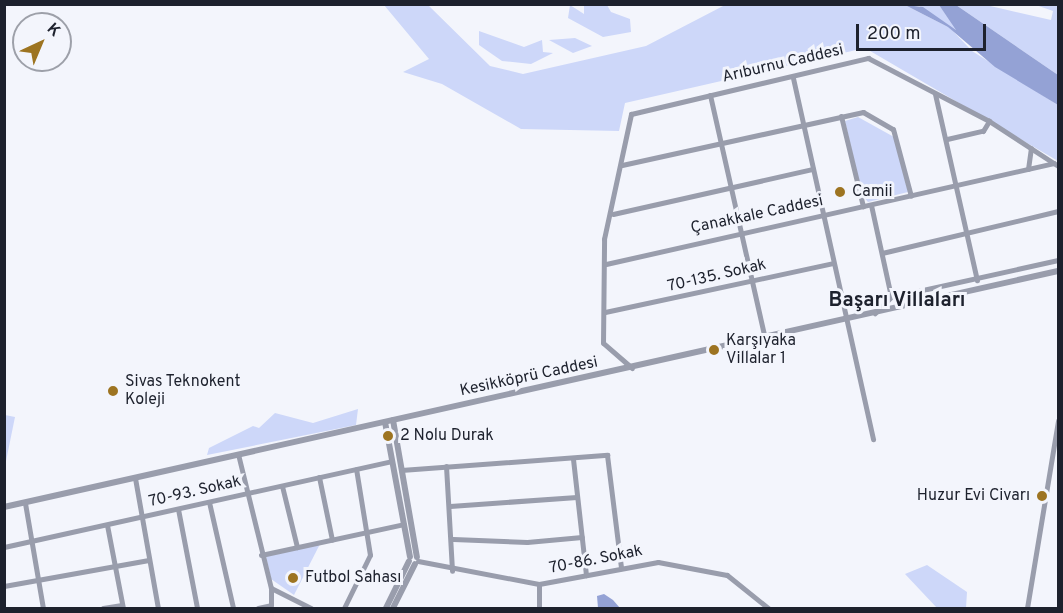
<!DOCTYPE html>
<html>
<head>
<meta charset="utf-8">
<style>
	body { margin:0 }
	#map { position:relative; width:1063px; height:613px; overflow:hidden; background:#f3f5fc; font-family:Overpass,sans-serif }
	div>[style] { position:absolute }
	.green>* { inset:0; background:#cdd7f9 }
	.water>* { inset:0; background:#94a2d5 }
	.minor>* { height:5px; margin:-2.5px; padding:0 2.5px; transform-origin:2.5px; border-radius:2.5px; background:#999dac }
	.tertiary>* { height:6px; margin:-3px; padding:0 3px; transform-origin:3px; border-radius:3px; background:#999dac }
	.dots>* { width:16px; height:16px; translate:-50% -50%; box-sizing:border-box; border:3px solid #f3f5fc; border-radius:50% }
	span { translate:-50% -50%; white-space:nowrap; text-align:center; line-height:1.15; -webkit-text-stroke:6px #f3f5fc; paint-order:stroke }
	.street-label { font-size:16px; color:#1d212d }
	.poi-label { font-size:16px; color:#1d212d }
	.left { translate:0 -50%; text-align:left }
	.right { translate:-100% -50%; text-align:right }
	.quarter-label { font-size:20px; color:#1d212d; font-weight:700 }
	.frame { position:absolute; inset:0; border:6px solid #1d212d; pointer-events:none }
	.north { position:absolute; left:12px; top:12px; width:60px; height:60px; box-sizing:border-box; background:#f3f5fc; border:2px solid #9da0a9; border-radius:50%; rotate:44deg; font-size:16px; font-weight:700; line-height:24px; text-align:center; color:#1d212d }
	.north::after { content:''; display:block; margin:auto; width:21px; height:27px; background:#9d7421; clip-path:polygon(50% 0,100% 100%,50% 72%,0 100%) }
	.scale { position:absolute; left:856px; top:24px; width:130px; height:27px; box-sizing:border-box; border:3px solid #1d212d; border-top:0; padding-left:8px; font-size:18px; line-height:21px; white-space:nowrap; color:#1d212d; -webkit-text-stroke:4px #f3f5fc; paint-order:stroke }
</style>
</head>
<body>
<div id="map">
	<div class="green">
		<div style="clip-path:polygon(384px 5px,428px 5px,490px 66px,523px 74px,646px 46px,725px 5px,905px 5px,948px 27px,918px 5px,939px 5px,957px 30px,950px 28px,972px 51px,1058px 105px,1058px 161px,865px 48px,625px 103px,619px 131px,521px 129px,442px 84px,403px 72px,429px 59px)"></div>
		<div style="clip-path:polygon(570px 5px,584px 14px,584px 5px,607px 5px,611px 12px,630px 19px,631px 32px,603px 37px,568px 18px)"></div>
		<div style="clip-path:polygon(956px 5px,986px 5px,1051px 20px,1053px 11px,1036px 5px,1058px 5px,1058px 75px)"></div>
		<div style="clip-path:polygon(479px 31px,524px 47px,542px 40px,543px 52px,553px 53px,531px 64px,502px 61px,479px 45px)"></div>
		<div style="clip-path:polygon(575px 38px,592px 46px,573px 53px,549px 40px)"></div>
		<div style="clip-path:polygon(858px 117px,894px 137px,908px 192px,868px 202px,862px 195px,845px 121px)"></div>
		<div style="clip-path:polygon(358px 409px,356px 425px,207px 455px,209px 448px,253px 426px,259px 428px,275px 413px,313px 423px)"></div>
		<div style="clip-path:polygon(5px 415px,15px 417px,5px 466px,4px 415px)"></div>
		<div style="clip-path:polygon(320px 544px,294px 595px,271px 579px,266px 556px)"></div>
		<div style="clip-path:polygon(927px 565px,967px 592px,966px 608px,937px 608px,905px 574px)"></div>
	</div>
	<div class="water">
		<div style="clip-path:polygon(905px 5px,923px 7px,956px 30px,939px 5px,956px 5px,1058px 75px,1058px 105px,995px 67px,948px 27px)"></div>
		<div style="clip-path:polygon(604px 594px,613px 600px,620px 608px,598px 608px,597px 596px)"></div>
	</div>
	<div class="minor">
		<div style="left:793px;top:78px;width:370px;rotate:77.5deg"></div>
		<div style="left:935px;top:94px;width:191px;rotate:77.3deg"></div>
		<div style="left:710px;top:95px;width:250px;rotate:77.3deg"></div>
		<div style="left:841px;top:116px;width:93px;rotate:76.3deg"></div>
		<div style="left:947px;top:139px;width:37px;rotate:-13deg"></div>
		<div style="left:983px;top:131px;width:12px;rotate:-59deg"></div>
		<div style="left:622px;top:165px;width:247px;rotate:-12.4deg"></div>
		<div style="left:863px;top:112px;width:34px;rotate:30deg"></div>
		<div style="left:893px;top:129px;width:69px;rotate:75deg"></div>
		<div style="left:1028px;top:169px;width:21px;rotate:-82deg"></div>
		<div style="left:871px;top:205px;width:94px;rotate:77.7deg"></div>
		<div style="left:891px;top:297px;width:23px;rotate:135deg"></div>
		<div style="left:613px;top:214px;width:205px;rotate:-12.7deg"></div>
		<div style="left:882px;top:253px;width:181px;rotate:-13.4deg"></div>
		<div style="left:606px;top:264px;width:459px;rotate:-12.7deg"></div>
		<div style="left:891px;top:297px;width:171px;rotate:-12.5deg"></div>
		<div style="left:605px;top:312px;width:233px;rotate:-12.1deg"></div>
		<div style="left:632px;top:368px;width:38px;rotate:-139deg"></div>
		<div style="left:603px;top:343px;width:104px;rotate:-89.4deg"></div>
		<div style="left:604px;top:239px;width:128px;rotate:-77.8deg"></div>
		<div style="left:631px;top:114px;width:244px;rotate:-13.3deg"></div>
		<div style="left:868px;top:58px;width:136px;rotate:27.5deg"></div>
		<div style="left:989px;top:121px;width:82px;rotate:33.1deg"></div>
		<div style="left:238px;top:454px;width:138px;rotate:76.2deg"></div>
		<div style="left:271px;top:588px;width:45px;rotate:26.6deg"></div>
		<div style="left:573px;top:459px;width:117px;rotate:83.6deg"></div>
		<div style="left:446px;top:466px;width:105px;rotate:86.7deg"></div>
		<div style="left:401px;top:470px;width:207px;rotate:-4.2deg"></div>
		<div style="left:607px;top:455px;width:114px;rotate:82.9deg"></div>
		<div style="left:319px;top:477px;width:64px;rotate:78.3deg"></div>
		<div style="left:135px;top:478px;width:132px;rotate:80deg"></div>
		<div style="left:282px;top:486px;width:63px;rotate:76.2deg"></div>
		<div style="left:209px;top:502px;width:109px;rotate:77.2deg"></div>
		<div style="left:25px;top:503px;width:107px;rotate:80.3deg"></div>
		<div style="left:450px;top:506px;width:127px;rotate:-4.1deg"></div>
		<div style="left:178px;top:509px;width:101px;rotate:79.1deg"></div>
		<div style="left:107px;top:525px;width:85px;rotate:79.1deg"></div>
		<div style="left:453px;top:539px;width:74px;rotate:2.3deg"></div>
		<div style="left:527px;top:542px;width:55px;rotate:-5.2deg"></div>
		<div style="left:4px;top:547px;width:397px;rotate:-12.5deg"></div>
		<div style="left:261px;top:555px;width:146px;rotate:-12.2deg"></div>
		<div style="left:418px;top:561px;width:123px;rotate:10.8deg"></div>
		<div style="left:539px;top:584px;width:121px;rotate:-10.5deg"></div>
		<div style="left:658px;top:562px;width:70px;rotate:10.7deg"></div>
		<div style="left:727px;top:575px;width:53px;rotate:38.8deg"></div>
		<div style="left:539px;top:584px;width:24px;rotate:90deg"></div>
		<div style="left:4px;top:586px;width:147px;rotate:-10.2deg"></div>
		<div style="left:103px;top:608px;width:19px;rotate:-9deg"></div>
		<div style="left:258px;top:608px;width:13px;rotate:-13deg"></div>
		<div style="left:271px;top:605px;width:17px;rotate:-90deg"></div>
		<div style="left:344px;top:608px;width:59px;rotate:-63.9deg"></div>
		<div style="left:370px;top:555px;width:87px;rotate:-99.2deg"></div>
		<div style="left:1027px;top:608px;width:190px;rotate:-80.6deg"></div>
	</div>
	<div class="tertiary">
		<div style="left:393px;top:420px;width:139px;rotate:80.1deg"></div>
		<div style="left:385px;top:422px;width:137px;rotate:79.5deg"></div>
		<div style="left:4px;top:507px;width:1080px;rotate:-12.62deg"></div>
		<div style="left:386px;top:608px;width:52px;rotate:-63.9deg"></div>
		<div style="left:393px;top:608px;width:49px;rotate:-63.4deg"></div>
	</div>
	<div class="dots">
		<div style="left:840px;top:192px;background:#9d7421"></div>
		<div style="left:714px;top:350px;background:#9d7421"></div>
		<div style="left:113px;top:391px;background:#9d7421"></div>
		<div style="left:388px;top:436px;background:#9d7421"></div>
		<div style="left:1042px;top:496px;background:#9d7421"></div>
		<div style="left:293px;top:578px;background:#9d7421"></div>
	</div>
	<div class="street-label">
		<span style="left:783px;top:64px;rotate:-13deg">Arıburnu Caddesi</span>
		<span style="left:757px;top:215px;rotate:-12deg">Çanakkale Caddesi</span>
		<span style="left:717px;top:276px;rotate:-13deg">70-135. Sokak</span>
		<span style="left:529px;top:377px;rotate:-12deg">Kesikköprü Caddesi</span>
		<span style="left:195px;top:492px;rotate:-13deg">70-93. Sokak</span>
		<span style="left:596px;top:560px;rotate:-11deg">70-86. Sokak</span>
	</div>
	<div class="poi-label">
		<span class="left" style="left:852px;top:192px">Camii</span>
		<span class="left" style="left:726px;top:350px">Karşıyaka<br>Villalar 1</span>
		<span class="left" style="left:125px;top:391px">Sivas Teknokent<br>Koleji</span>
		<span class="left" style="left:400px;top:436px">2 Nolu Durak</span>
		<span class="right" style="left:1030px;top:496px">Huzur Evi Civarı</span>
		<span class="left" style="left:305px;top:578px">Futbol Sahası</span>
	</div>
	<div class="quarter-label">
		<span style="left:897px;top:301px">Başarı Villaları</span>
	</div>
	<div class="frame"></div>
	<div class="north">K</div>
	<div class="scale">200 m</div>
</div>
</body>
</html>
